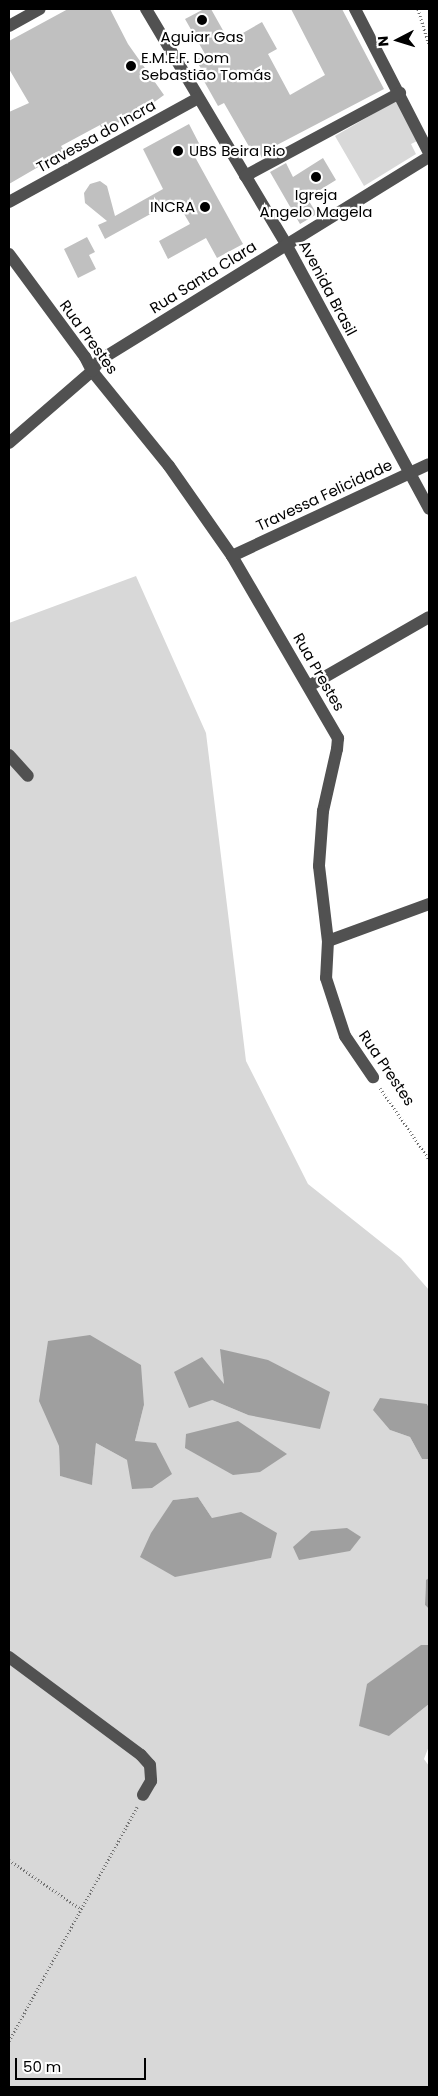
<!DOCTYPE html>
<html>
<head>
<meta charset="utf-8">
<style>
	body { margin:0 }
	#map { position:relative; width:438px; height:2096px; overflow:hidden; background:#fff; font-family:Poppins,sans-serif }
	div>[style] { position:absolute }
	.green>* { inset:0; background:#d8d8d8 }
	.water>* { inset:0; background:#9f9f9f }
	.building>* { inset:0; background:#c0c0c0 }
	.path>* { height:3px; margin-top:-1.5px; transform-origin:0; background:repeating-linear-gradient(90deg,#737373 0 1px,transparent 0 3.5px) }
	.minor>* { height:12px; margin:-6px; padding:0 6px; transform-origin:6px; border-radius:6px; background:#515151 }
	.dots>* { width:14px; height:14px; translate:-50% -50%; box-sizing:border-box; border:2px solid #fff; border-radius:50% }
	span { translate:-50% -50%; white-space:nowrap; text-align:center; line-height:1.15; -webkit-text-stroke:4.5px #fff; paint-order:stroke }
	.poi-label { font-size:15px; color:#000 }
	.left { translate:0 -50%; text-align:left }
	.right { translate:-100% -50%; text-align:right }
	.street-label { font-size:15px; color:#000 }
	.frame { position:absolute; inset:0; border:10px solid #000; pointer-events:none }
	.north { position:absolute; left:373px; top:15px; width:50px; height:50px; -webkit-text-stroke:4px #fff; paint-order:stroke; rotate:265deg; font-size:14px; font-weight:700; line-height:20px; text-align:center; color:#000 }
	.north::after { content:''; display:block; margin:auto; width:18px; height:22px; background:#000; clip-path:polygon(50% 0,100% 100%,50% 72%,0 100%) }
	.scale { position:absolute; left:15px; top:2058px; width:131px; height:22px; box-sizing:border-box; border:2px solid #000; border-top:0; padding-left:6px; font-size:15px; line-height:18px; white-space:nowrap; color:#000; -webkit-text-stroke:4px #fff; paint-order:stroke }
</style>
</head>
<body>
<div id="map">
	<div class="green">
		<div style="clip-path:polygon(397px 100px,417px 141px,411px 144px,416px 154px,364px 186px,335px 136px)"></div>
		<div style="clip-path:polygon(evenodd,136px 576px,206px 733px,246px 1061px,308px 1184px,401px 1258px,429px 1290px,429px 1408px,427px 1404px,390px 1430px,410px 1437px,422px 1459px,429px 1459px,429px 1578px,426px 1581px,425px 1605px,429px 1609px,429px 1645px,421px 1645px,389px 1736px,429px 1704px,429px 1746px,424px 1759px,429px 1766px,429px 2087px,9px 2087px,9px 623px,136px 576px,221px 1349px,248px 1415px,212px 1400px,224px 1385px,221px 1349px,136px 576px,144px 1405px,135px 1441px,127px 1460px,96px 1443px,92px 1484px,60px 1476px,59px 1446px,144px 1405px,136px 576px,198px 1497px,212px 1518px,173px 1500px,198px 1497px)"></div>
	</div>
	<div class="water">
		<div style="clip-path:polygon(90px 1335px,141px 1365px,144px 1405px,135px 1441px,156px 1443px,172px 1474px,152px 1488px,132px 1489px,127px 1460px,96px 1443px,92px 1485px,60px 1476px,59px 1446px,39px 1401px,48px 1341px)"></div>
		<div style="clip-path:polygon(220px 1349px,268px 1360px,330px 1392px,320px 1429px,248px 1415px,212px 1400px,189px 1408px,174px 1372px,202px 1357px,224px 1384px)"></div>
		<div style="clip-path:polygon(380px 1398px,427px 1404px,429px 1408px,429px 1459px,422px 1459px,410px 1437px,390px 1430px,373px 1410px)"></div>
		<div style="clip-path:polygon(238px 1421px,287px 1454px,260px 1472px,233px 1475px,185px 1448px,186px 1434px)"></div>
		<div style="clip-path:polygon(198px 1497px,212px 1518px,241px 1512px,277px 1533px,271px 1558px,175px 1577px,140px 1557px,151px 1533px,173px 1500px)"></div>
		<div style="clip-path:polygon(347px 1528px,361px 1537px,350px 1551px,299px 1560px,293px 1547px,311px 1531px)"></div>
		<div style="clip-path:polygon(429px 1578px,429px 1609px,425px 1605px,426px 1580px)"></div>
		<div style="clip-path:polygon(421px 1645px,429px 1645px,429px 1704px,389px 1736px,359px 1726px,367px 1684px)"></div>
	</div>
	<div class="building">
		<div style="clip-path:polygon(68px 9px,110px 9px,128px 44px,164px 95px,146px 108px,103px 131px,100px 125px,61px 146px,68px 157px,43px 171px,40px 166px,9px 184px,9px 112px,29px 103px,9px 69px,9px 41px)"></div>
		<div style="clip-path:polygon(204px 9px,211px 9px,229px 41px,262px 22px,277px 49px,268px 54px,290px 95px,325px 75px,291px 9px,342px 9px,384px 89px,275px 146px,277px 150px,262px 158px,260px 154px,255px 157px,224px 103px,218px 106px,200px 74px,203px 72px,196px 60px,205px 54px,185px 19px)"></div>
		<div style="clip-path:polygon(189px 124px,204px 153px,195px 157px,243px 244px,217px 258px,206px 238px,168px 259px,159px 241px,190px 224px,176px 200px,105px 239px,98px 225px,107px 221px,85px 203px,84px 193px,90px 184px,100px 181px,107px 186px,115px 216px,163px 189px,143px 149px)"></div>
		<div style="clip-path:polygon(323px 158px,336px 180px,307px 198px,317px 214px,300px 224px,270px 172px,286px 163px,293px 177px)"></div>
		<div style="clip-path:polygon(87px 237px,95px 252px,89px 255px,96px 269px,78px 278px,64px 249px)"></div>
	</div>
	<div class="path">
		<div style="left:418px;top:9px;width:38px;rotate:73deg"></div>
		<div style="left:380px;top:1088px;width:86px;rotate:55.4deg"></div>
		<div style="left:9px;top:1860px;width:87px;rotate:34.2deg"></div>
		<div style="left:9px;top:2041px;width:267px;rotate:-61.3deg"></div>
	</div>
	<div class="minor">
		<div style="left:146px;top:9px;width:274px;rotate:59.2deg"></div>
		<div style="left:286px;top:244px;width:301px;rotate:61.6deg"></div>
		<div style="left:355px;top:9px;width:162px;rotate:62.8deg"></div>
		<div style="left:9px;top:26px;width:35px;rotate:-29deg"></div>
		<div style="left:245px;top:176px;width:176px;rotate:-28.2deg"></div>
		<div style="left:9px;top:202px;width:216px;rotate:-28.8deg"></div>
		<div style="left:9px;top:254px;width:128px;rotate:53.6deg"></div>
		<div style="left:85px;top:357px;width:16px;rotate:63deg"></div>
		<div style="left:92px;top:371px;width:122px;rotate:51deg"></div>
		<div style="left:169px;top:466px;width:110px;rotate:55deg"></div>
		<div style="left:232px;top:556px;width:211px;rotate:59.8deg"></div>
		<div style="left:338px;top:738px;width:11px;rotate:95deg"></div>
		<div style="left:337px;top:749px;width:64px;rotate:102.7deg"></div>
		<div style="left:323px;top:811px;width:55px;rotate:94.2deg"></div>
		<div style="left:319px;top:866px;width:76px;rotate:83.2deg"></div>
		<div style="left:328px;top:941px;width:37px;rotate:93deg"></div>
		<div style="left:326px;top:978px;width:61px;rotate:71.9deg"></div>
		<div style="left:345px;top:1036px;width:50px;rotate:55.7deg"></div>
		<div style="left:9px;top:443px;width:110px;rotate:-40.9deg"></div>
		<div style="left:92px;top:371px;width:14px;rotate:-54deg"></div>
		<div style="left:100px;top:360px;width:387px;rotate:-31.7deg"></div>
		<div style="left:232px;top:556px;width:217px;rotate:-25deg"></div>
		<div style="left:309px;top:686px;width:138px;rotate:-29.9deg"></div>
		<div style="left:9px;top:755px;width:28px;rotate:48deg"></div>
		<div style="left:328px;top:941px;width:108px;rotate:-20.1deg"></div>
		<div style="left:9px;top:1657px;width:164px;rotate:36.6deg"></div>
		<div style="left:141px;top:1755px;width:13px;rotate:48deg"></div>
		<div style="left:150px;top:1765px;width:16px;rotate:86deg"></div>
		<div style="left:151px;top:1781px;width:16px;rotate:120deg"></div>
	</div>
	<div class="dots">
		<div style="left:202px;top:20px;background:#000"></div>
		<div style="left:131px;top:66px;background:#000"></div>
		<div style="left:178px;top:151px;background:#000"></div>
		<div style="left:316px;top:177px;background:#000"></div>
		<div style="left:205px;top:207px;background:#000"></div>
	</div>
	<div class="poi-label">
		<span style="left:202px;top:37px">Aguiar Gas</span>
		<span class="left" style="left:141px;top:66px">E.M.E.F. Dom<br>Sebastião Tomás</span>
		<span class="left" style="left:189px;top:151px">UBS Beira Rio</span>
		<span style="left:316px;top:203px">Igreja<br>Angelo Magela</span>
		<span class="right" style="left:195px;top:207px">INCRA</span>
	</div>
	<div class="street-label">
		<span style="left:96px;top:136px;rotate:-29deg">Travessa do Incra</span>
		<span style="left:203px;top:277px;rotate:-32deg">Rua Santa Clara</span>
		<span style="left:328px;top:288px;rotate:62deg">Avenida Brasil</span>
		<span style="left:89px;top:337px;rotate:54deg">Rua Prestes</span>
		<span style="left:324px;top:495px;rotate:-25deg">Travessa Felicidade</span>
		<span style="left:319px;top:672px;rotate:60deg">Rua Prestes</span>
		<span style="left:387px;top:1068px;rotate:56deg">Rua Prestes</span>
	</div>
	<div class="frame"></div>
	<div class="north">N</div>
	<div class="scale">50 m</div>
</div>
</body>
</html>
